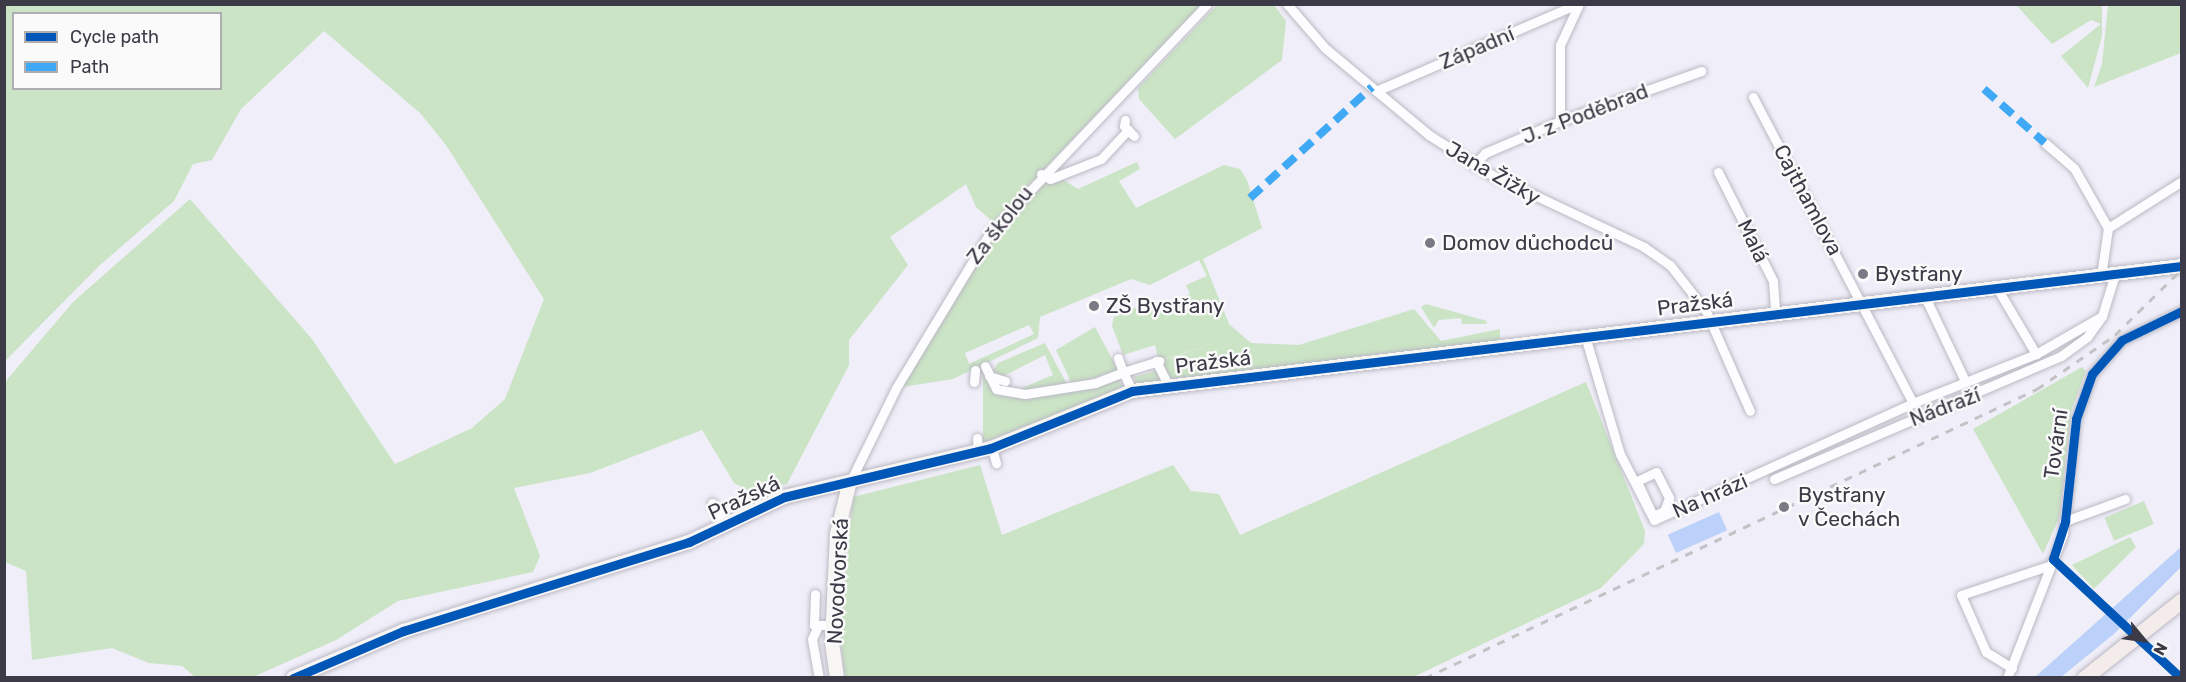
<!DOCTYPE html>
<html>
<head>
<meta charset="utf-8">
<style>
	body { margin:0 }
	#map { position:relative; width:2186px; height:682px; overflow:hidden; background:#f0eef8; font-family:Rubik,sans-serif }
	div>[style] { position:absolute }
	.green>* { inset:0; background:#cbe4c5; transform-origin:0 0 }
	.water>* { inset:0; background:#bbd1f9; transform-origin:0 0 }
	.roads { filter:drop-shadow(0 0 2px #bbb9c3) drop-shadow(0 0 2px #bbb9c3) }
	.street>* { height:9px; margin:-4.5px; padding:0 4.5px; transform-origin:4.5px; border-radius:4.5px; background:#fdfcfe }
	.secondary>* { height:14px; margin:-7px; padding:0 7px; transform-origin:7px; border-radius:7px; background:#f8f5f5 }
	.primary>* { height:15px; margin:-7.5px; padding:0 7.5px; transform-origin:7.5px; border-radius:7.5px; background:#f3ecea }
	.rail>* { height:3px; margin-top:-1.5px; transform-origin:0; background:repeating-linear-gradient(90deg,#c3c3c5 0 8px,transparent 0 16px) }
	.quiet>* { height:8px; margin-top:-4px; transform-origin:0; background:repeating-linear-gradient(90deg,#3fa9f5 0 15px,transparent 0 23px) }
	.cycleway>* { height:9px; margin:-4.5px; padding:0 4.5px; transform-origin:4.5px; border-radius:4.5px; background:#0057b8 }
	.dots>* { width:16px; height:16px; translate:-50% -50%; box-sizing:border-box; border:3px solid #fafafa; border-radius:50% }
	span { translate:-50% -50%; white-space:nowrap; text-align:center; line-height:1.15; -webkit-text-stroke:5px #fafafa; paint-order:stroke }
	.street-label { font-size:21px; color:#3d3a47 }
	.poi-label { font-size:21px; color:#3d3a47 }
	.left { translate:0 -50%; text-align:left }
	.frame { position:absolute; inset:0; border:6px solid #3d3a47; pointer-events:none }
	.legend { position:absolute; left:12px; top:12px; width:210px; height:78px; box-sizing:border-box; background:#fafafa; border:2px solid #aeadb2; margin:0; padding:8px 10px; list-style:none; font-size:18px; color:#3d3a47 }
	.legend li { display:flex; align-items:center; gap:12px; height:30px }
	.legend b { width:30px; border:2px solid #aeadb2 }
	.north { position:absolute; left:2114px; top:610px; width:60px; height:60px; -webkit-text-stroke:4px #fafafa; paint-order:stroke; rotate:119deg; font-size:16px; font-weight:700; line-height:24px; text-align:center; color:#3d3a47 }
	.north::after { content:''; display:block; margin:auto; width:21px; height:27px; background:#3d3a47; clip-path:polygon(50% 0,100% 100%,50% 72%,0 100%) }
</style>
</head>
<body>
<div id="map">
	<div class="green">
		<div style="clip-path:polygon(evenodd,5px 5px,1202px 5px,993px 222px,976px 207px,966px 184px,890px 237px,908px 265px,849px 340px,849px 365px,787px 484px,749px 491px,734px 483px,702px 430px,590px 473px,514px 488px,540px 556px,533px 572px,398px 601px,336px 640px,253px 677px,195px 677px,182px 666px,149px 663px,112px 648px,32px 660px,26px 571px,5px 562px,5px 382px,73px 302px,190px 199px,312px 339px,395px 464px,472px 428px,505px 399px,544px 299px,446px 145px,420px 113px,324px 31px,241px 109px,212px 160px,193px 164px,174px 201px,100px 265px,5px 361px,5px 5px,14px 14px,220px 14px,220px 88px,14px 88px,14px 14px)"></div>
		<div style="clip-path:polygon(1217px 5px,1274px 5px,1286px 21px,1282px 60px,1175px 139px,1139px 99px,1138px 88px)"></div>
		<div style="clip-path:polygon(2016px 5px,2102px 5px,2102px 36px,2088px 88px,2061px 56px,2101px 24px,2091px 20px,2052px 44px)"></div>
		<div style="clip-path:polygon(2108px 5px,2181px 5px,2181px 53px,2094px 87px,2102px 64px)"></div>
		<div style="clip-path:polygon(evenodd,1137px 162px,1140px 169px,1119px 181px,1136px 208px,1224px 165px,1240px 169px,1247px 180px,1262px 228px,1203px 259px,1229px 324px,1251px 343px,1299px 345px,1414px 309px,1441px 341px,1500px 329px,1500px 343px,1136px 383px,1134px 377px,1163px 369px,1161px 361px,1224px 340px,1159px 361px,1155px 345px,1123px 355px,1112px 326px,1114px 317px,1149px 302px,1153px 311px,1190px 294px,1186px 285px,1207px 276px,1199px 260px,1150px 285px,1131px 279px,1040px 317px,1038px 338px,953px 379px,896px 388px,990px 233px,1043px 181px,1062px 179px,1078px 189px,1137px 162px,1029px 325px,1034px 334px,969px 364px,965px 353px,1029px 325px)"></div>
		<div style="clip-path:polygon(1426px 304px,1487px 321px,1486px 324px,1462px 324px,1461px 318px,1439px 320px,1434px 328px,1421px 307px)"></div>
		<div style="clip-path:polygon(1095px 327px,1118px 370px,1073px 386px,1056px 350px)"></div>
		<div style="clip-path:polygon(1045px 343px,1069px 388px,1013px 394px,1000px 389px,997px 386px,1005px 381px,1010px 393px,1053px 375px,1045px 355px,1002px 377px,992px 372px,998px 363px)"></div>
		<div style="clip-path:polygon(2082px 367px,2086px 371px,2071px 411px,2059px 518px,2043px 554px,1973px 429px)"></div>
		<div style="clip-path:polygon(983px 373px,993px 391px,1009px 397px,1080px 390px,1118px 378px,1123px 388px,983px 443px)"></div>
		<div style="clip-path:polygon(1586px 382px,1645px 531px,1644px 544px,1601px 588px,1413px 677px,845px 678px,840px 632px,853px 497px,980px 465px,1002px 535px,1173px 465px,1191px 491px,1219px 494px,1240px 535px)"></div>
		<div style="left:2144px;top:501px;width:25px;height:43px;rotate:67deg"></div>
		<div style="clip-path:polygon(2130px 537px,2136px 547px,2094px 589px,2072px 565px)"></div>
	</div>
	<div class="water">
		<div style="left:1719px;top:512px;width:20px;height:56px;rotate:66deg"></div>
		<div style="clip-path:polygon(2181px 547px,2181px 567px,2114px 634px,2061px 677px,2035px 677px)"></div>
	</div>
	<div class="roads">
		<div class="street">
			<div style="left:1287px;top:4px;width:58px;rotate:49.2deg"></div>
			<div style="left:1325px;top:48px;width:136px;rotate:39.9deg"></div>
			<div style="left:1429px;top:135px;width:75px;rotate:32.4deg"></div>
			<div style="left:1492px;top:175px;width:168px;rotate:25.3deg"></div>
			<div style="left:1644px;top:247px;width:32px;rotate:35deg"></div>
			<div style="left:1670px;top:265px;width:58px;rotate:52deg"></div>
			<div style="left:1706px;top:311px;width:109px;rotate:66.3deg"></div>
			<div style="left:1376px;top:91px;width:219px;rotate:-23.4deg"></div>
			<div style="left:1753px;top:97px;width:345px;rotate:62.4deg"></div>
			<div style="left:1125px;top:120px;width:6px;rotate:99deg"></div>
			<div style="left:1124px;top:126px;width:14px;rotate:45deg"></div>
			<div style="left:1560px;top:121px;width:76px;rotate:-90deg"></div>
			<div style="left:1560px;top:45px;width:45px;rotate:-65.1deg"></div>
			<div style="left:2045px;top:143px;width:38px;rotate:41deg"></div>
			<div style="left:2074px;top:168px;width:69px;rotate:60.5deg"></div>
			<div style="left:2108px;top:228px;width:49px;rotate:98.3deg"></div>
			<div style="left:1474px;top:165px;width:16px;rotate:-47deg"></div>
			<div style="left:1485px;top:153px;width:82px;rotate:-23.1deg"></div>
			<div style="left:1560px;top:121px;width:150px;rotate:-19.5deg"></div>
			<div style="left:1718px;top:172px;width:122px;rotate:63.2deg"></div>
			<div style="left:1773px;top:281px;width:32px;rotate:86deg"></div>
			<div style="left:1041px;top:174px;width:10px;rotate:29deg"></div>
			<div style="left:1050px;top:179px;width:55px;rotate:-21.4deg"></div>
			<div style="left:1101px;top:159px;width:40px;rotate:-47deg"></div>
			<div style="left:2108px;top:228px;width:88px;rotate:-32.4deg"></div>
			<div style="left:1997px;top:288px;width:77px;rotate:59.4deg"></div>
			<div style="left:1925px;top:297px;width:93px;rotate:64.5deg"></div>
			<div style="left:1585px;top:336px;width:123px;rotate:73.5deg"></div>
			<div style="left:1620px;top:454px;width:74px;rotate:62.7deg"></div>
			<div style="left:1654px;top:520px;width:284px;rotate:-24.3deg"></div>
			<div style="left:1913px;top:403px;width:132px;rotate:-21.7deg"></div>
			<div style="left:2036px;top:354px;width:76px;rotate:-29.9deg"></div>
			<div style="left:1156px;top:361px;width:28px;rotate:63deg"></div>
			<div style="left:985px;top:366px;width:25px;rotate:64deg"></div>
			<div style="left:996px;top:389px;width:29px;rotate:10deg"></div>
			<div style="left:1025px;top:394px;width:71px;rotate:-8.9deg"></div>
			<div style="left:1095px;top:383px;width:30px;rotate:-21deg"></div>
			<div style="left:1123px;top:372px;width:15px;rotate:-110deg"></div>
			<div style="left:989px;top:376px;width:17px;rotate:17deg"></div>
			<div style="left:974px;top:382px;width:12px;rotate:-85deg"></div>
			<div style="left:1132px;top:391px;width:21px;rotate:-115deg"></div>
			<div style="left:1123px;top:372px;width:38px;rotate:-17deg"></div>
			<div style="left:977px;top:438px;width:14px;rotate:86deg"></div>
			<div style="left:992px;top:448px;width:16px;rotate:75deg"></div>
			<div style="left:1656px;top:472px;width:29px;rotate:63deg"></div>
			<div style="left:1669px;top:498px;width:14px;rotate:111deg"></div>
			<div style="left:1664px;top:511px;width:12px;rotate:156deg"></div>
			<div style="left:1653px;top:516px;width:38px;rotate:-115deg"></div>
			<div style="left:1637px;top:481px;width:21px;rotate:-25deg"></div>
			<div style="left:1774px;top:479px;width:312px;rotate:-23.2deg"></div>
			<div style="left:2061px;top:356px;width:32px;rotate:-36deg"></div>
			<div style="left:2087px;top:337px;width:26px;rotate:-54deg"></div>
			<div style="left:2102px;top:316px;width:44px;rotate:-72.8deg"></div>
			<div style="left:849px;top:484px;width:107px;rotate:-63.9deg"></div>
			<div style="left:896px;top:388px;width:181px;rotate:-58.8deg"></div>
			<div style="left:990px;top:233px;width:315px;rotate:-46.5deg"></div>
			<div style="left:712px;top:503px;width:27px;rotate:59deg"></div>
			<div style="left:2065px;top:521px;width:64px;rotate:-20.1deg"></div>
			<div style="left:815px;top:594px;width:31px;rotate:92deg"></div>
			<div style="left:814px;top:625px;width:18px"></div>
			<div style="left:818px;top:626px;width:14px;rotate:115deg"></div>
			<div style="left:812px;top:639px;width:40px;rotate:80deg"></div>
			<div style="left:2012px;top:668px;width:31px;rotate:-148deg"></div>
			<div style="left:1986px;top:652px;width:62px;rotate:-113.7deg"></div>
			<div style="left:1961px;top:595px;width:95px;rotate:-18.4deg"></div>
			<div style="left:2007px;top:678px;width:155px;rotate:-68.7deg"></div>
			<div style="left:2063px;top:534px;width:116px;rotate:-83.6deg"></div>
			<div style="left:2076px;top:419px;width:48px;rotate:-70.4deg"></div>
			<div style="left:2092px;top:374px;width:45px;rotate:-48.6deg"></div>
			<div style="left:2122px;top:340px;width:67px;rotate:-25.8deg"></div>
		</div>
		<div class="secondary">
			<div style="left:293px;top:678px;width:120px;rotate:-23.1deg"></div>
			<div style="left:403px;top:631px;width:300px;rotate:-17.3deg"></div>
			<div style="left:689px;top:542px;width:105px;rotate:-25.3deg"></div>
			<div style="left:784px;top:497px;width:213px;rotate:-13.3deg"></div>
			<div style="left:991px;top:448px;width:152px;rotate:-22deg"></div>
			<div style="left:1132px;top:391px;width:1057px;rotate:-6.79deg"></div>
			<div style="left:837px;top:678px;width:37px;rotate:-98deg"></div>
			<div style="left:832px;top:641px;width:107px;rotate:-87.3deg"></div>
			<div style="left:837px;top:534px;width:50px;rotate:-76.2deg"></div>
		</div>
		<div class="primary">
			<div style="left:2084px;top:678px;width:125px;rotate:-38.5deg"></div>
		</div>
	</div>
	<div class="rail">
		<div style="left:1425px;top:678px;width:677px;rotate:-25.28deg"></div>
		<div style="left:2037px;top:389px;width:95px;rotate:-34.7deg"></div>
		<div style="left:2115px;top:335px;width:94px;rotate:-44.6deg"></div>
	</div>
	<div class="quiet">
		<div style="left:1984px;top:89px;width:81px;rotate:41.5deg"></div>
		<div style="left:1250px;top:198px;width:165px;rotate:-42.3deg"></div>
	</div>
	<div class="cycleway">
		<div style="left:293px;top:678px;width:120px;rotate:-23.1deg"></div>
		<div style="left:403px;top:631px;width:300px;rotate:-17.3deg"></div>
		<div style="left:689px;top:542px;width:105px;rotate:-25.3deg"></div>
		<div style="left:784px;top:497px;width:213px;rotate:-13.3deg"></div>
		<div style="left:991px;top:448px;width:152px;rotate:-22deg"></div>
		<div style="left:1132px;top:391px;width:1057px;rotate:-6.79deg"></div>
		<div style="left:2181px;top:678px;width:175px;rotate:-137.1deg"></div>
		<div style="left:2053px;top:559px;width:40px;rotate:-72deg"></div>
		<div style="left:2065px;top:521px;width:103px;rotate:-83.8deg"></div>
		<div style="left:2076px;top:419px;width:48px;rotate:-70.4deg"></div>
		<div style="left:2092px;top:374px;width:45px;rotate:-48.6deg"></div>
		<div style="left:2122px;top:340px;width:67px;rotate:-25.8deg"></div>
	</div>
	<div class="dots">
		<div style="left:1430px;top:243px;background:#7c7985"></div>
		<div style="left:1863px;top:274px;background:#7c7985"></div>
		<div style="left:1094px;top:306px;background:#7c7985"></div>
		<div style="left:1784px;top:507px;background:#7c7985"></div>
	</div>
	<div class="street-label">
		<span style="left:1477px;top:48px;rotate:-23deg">Západní</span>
		<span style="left:1585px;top:114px;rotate:-21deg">J. z Poděbrad</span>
		<span style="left:1493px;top:173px;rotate:30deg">Jana Žižky</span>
		<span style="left:1808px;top:200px;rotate:62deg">Cajthamlova</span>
		<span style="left:1000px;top:225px;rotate:-52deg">Za školou</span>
		<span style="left:1753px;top:241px;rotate:64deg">Malá</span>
		<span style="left:1695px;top:304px;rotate:-7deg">Pražská</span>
		<span style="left:1213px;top:362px;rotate:-7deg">Pražská</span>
		<span style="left:1945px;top:407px;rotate:-21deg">Nádraží</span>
		<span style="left:2056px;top:444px;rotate:-82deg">Tovární</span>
		<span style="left:1710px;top:496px;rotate:-24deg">Na hrázi</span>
		<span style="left:744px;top:498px;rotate:-25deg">Pražská</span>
		<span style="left:838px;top:581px;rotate:-87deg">Novodvorská</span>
	</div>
	<div class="poi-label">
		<span class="left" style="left:1442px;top:243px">Domov důchodců</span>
		<span class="left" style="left:1875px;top:274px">Bystřany</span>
		<span class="left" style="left:1106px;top:306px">ZŠ Bystřany</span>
		<span class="left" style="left:1798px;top:507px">Bystřany<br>v Čechách</span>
	</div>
	<div class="frame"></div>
	<ul class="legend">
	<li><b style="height:8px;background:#0057b8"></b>Cycle path</li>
	<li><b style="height:8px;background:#3fa9f5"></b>Path</li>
	</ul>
	<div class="north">N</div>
</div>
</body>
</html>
